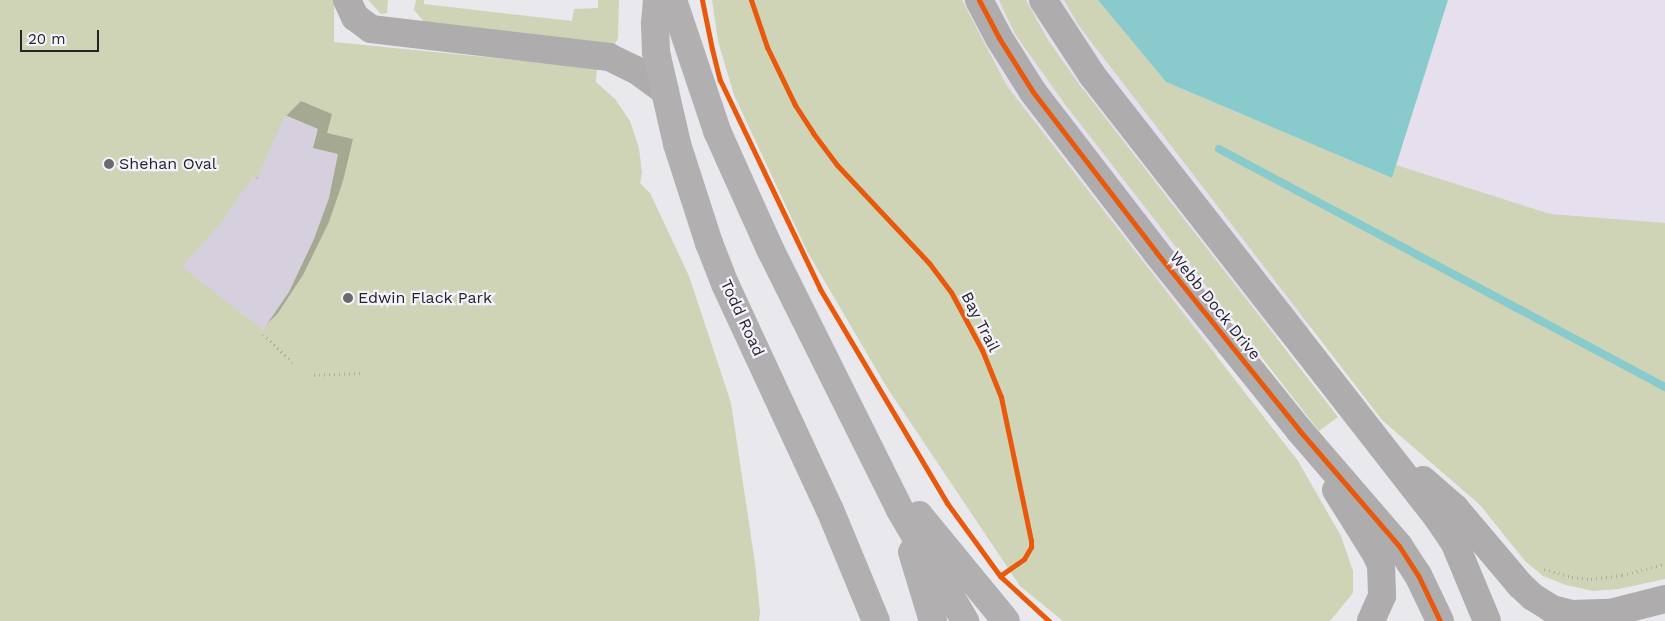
<!DOCTYPE html>
<html>
<head>
<meta charset="utf-8">
<style>
	body { margin:0 }
	#map { position:relative; width:1665px; height:621px; overflow:hidden; background:#e9e8ed; font-family:"Work Sans",sans-serif }
	div>[style] { position:absolute }
	.industrial>* { inset:0; background:#e6dfed }
	.green>* { inset:0; background:#cfd4b7 }
	.water>* { inset:0; background:#89cbcd }
	.shadow>* { inset:0; background:#0003 }
	.stream>* { height:8px; margin:-4px; padding:0 4px; transform-origin:4px; border-radius:4px; background:#89cbcd }
	.building>* { inset:0; background:#d6d0de }
	.path>* { height:3px; margin-top:-1.5px; transform-origin:0; background:repeating-linear-gradient(90deg,#adacad 0 1px,transparent 0 5px) }
	.minor>* { height:28px; margin:-14px; padding:0 14px; transform-origin:14px; border-radius:14px; background:#aeacad }
	.major>* { height:28px; margin:-14px; padding:0 14px; transform-origin:14px; border-radius:14px; background:#b2afb1 }
	.cycleway>* { height:5px; margin:-2.5px; padding:0 2.5px; transform-origin:2.5px; border-radius:2.5px; background:#e8590c }
	.dots>* { width:14px; height:14px; translate:-50% -50%; box-sizing:border-box; border:2px solid #f5f2fd; border-radius:50% }
	span { translate:-50% -50%; white-space:nowrap; text-align:center; line-height:1.15; -webkit-text-stroke:4.5px #f5f2fd; paint-order:stroke }
	.poi-label { font-size:16px; color:#252428 }
	.left { translate:0 -50%; text-align:left }
	.street-label { font-size:16px; color:#252428 }
	.scale { position:absolute; left:20px; top:30px; width:79px; height:22px; box-sizing:border-box; border:2px solid #252428; border-top:0; padding-left:6px; font-size:15px; line-height:18px; white-space:nowrap; color:#252428; -webkit-text-stroke:4px #f5f2fd; paint-order:stroke }
</style>
</head>
<body>
<div id="map">
	<div class="industrial">
		<div style="clip-path:polygon(822px 0,1665px 0,1665px 233px,1568px 257px,1166px 368px)"></div>
	</div>
	<div class="green">
		<div style="clip-path:polygon(0 0,334px 0,334px 42px,597px 68px,596px 82px,615px 99px,630px 121px,639px 148px,642px 173px,640px 183px,650px 193px,689px 276px,731px 403px,755px 563px,760px 612px,759px 621px,0 621px)"></div>
		<div style="clip-path:polygon(368px 0,388px 0,387px 13px,381px 14px)"></div>
		<div style="clip-path:polygon(416px 0,424px 0,424px 4px,572px 21px,574px 9px,598px 8px,598px 0,619px 0,618px 38px,615px 44px,426px 24px,414px 10px)"></div>
		<div style="clip-path:polygon(712px 0,962px 0,1007px 86px,1298px 461px,1341px 536px,1353px 571px,1353px 593px,1330px 621px,1063px 621px,1020px 586px,886px 386px,808px 253px,734px 95px,718px 41px)"></div>
		<div style="clip-path:polygon(999px 0,1026px 0,1048px 40px,1079px 84px,1338px 417px,1319px 431px,1064px 103px,1015px 34px)"></div>
		<div style="clip-path:polygon(1064px 0,1098px 0,1166px 82px,1392px 178px,1396px 165px,1550px 214px,1665px 223px,1665px 579px,1619px 589px,1593px 591px,1566px 585px,1543px 576px,1525px 561px,1480px 505px,1382px 420px,1079px 26px)"></div>
	</div>
	<div class="water">
		<div style="clip-path:polygon(1098px 0,1448px 0,1392px 178px,1166px 82px)"></div>
	</div>
	<div class="shadow">
		<div style="clip-path:polygon(301px 101px,332px 114px,327px 133px,353px 139px,343px 181px,329px 222px,303px 275px,278px 313px,263px 328px,223px 222px,262px 171px,286px 116px)"></div>
	</div>
	<div class="stream">
		<div style="left:1219px;top:149px;width:506px;rotate:28.09deg"></div>
	</div>
	<div class="building">
		<div style="clip-path:polygon(285px 115px,318px 129px,313px 148px,338px 154px,329px 198px,314px 239px,289px 292px,263px 330px,182px 267px,222px 221px,253px 177px,257px 179px)"></div>
	</div>
	<div class="path">
		<div style="left:263px;top:334px;width:42px;rotate:44deg"></div>
		<div style="left:314px;top:375px;width:46px;rotate:-2.5deg"></div>
		<div style="left:1544px;top:569px;width:29px;rotate:16deg"></div>
		<div style="left:1572px;top:577px;width:19px;rotate:6deg"></div>
		<div style="left:1591px;top:579px;width:31px;rotate:-7deg"></div>
		<div style="left:1622px;top:575px;width:44px;rotate:-14.3deg"></div>
	</div>
	<div class="minor">
		<div style="left:347px;top:0;width:19px;rotate:65deg"></div>
		<div style="left:355px;top:17px;width:20px;rotate:37deg"></div>
		<div style="left:371px;top:29px;width:240px;rotate:6.7deg"></div>
		<div style="left:609px;top:57px;width:30px;rotate:26deg"></div>
		<div style="left:636px;top:70px;width:36px;rotate:36deg"></div>
		<div style="left:979px;top:0;width:43px;rotate:62.2deg"></div>
		<div style="left:999px;top:38px;width:64px;rotate:57.8deg"></div>
		<div style="left:1033px;top:92px;width:202px;rotate:52.4deg"></div>
		<div style="left:1156px;top:252px;width:228px;rotate:51.2deg"></div>
		<div style="left:1299px;top:430px;width:153px;rotate:49.2deg"></div>
		<div style="left:1399px;top:546px;width:35px;rotate:57deg"></div>
		<div style="left:1418px;top:575px;width:51px;rotate:64.4deg"></div>
		<div style="left:1043px;top:0;width:90px;rotate:56.8deg"></div>
		<div style="left:1092px;top:75px;width:561px;rotate:52.03deg"></div>
		<div style="left:1437px;top:517px;width:32px;rotate:56deg"></div>
		<div style="left:1455px;top:544px;width:83px;rotate:67.4deg"></div>
		<div style="left:1423px;top:480px;width:43px;rotate:41.2deg"></div>
		<div style="left:1455px;top:508px;width:101px;rotate:49.8deg"></div>
		<div style="left:1520px;top:585px;width:18px;rotate:43deg"></div>
		<div style="left:1533px;top:597px;width:22px;rotate:32deg"></div>
		<div style="left:1552px;top:609px;width:21px;rotate:14deg"></div>
		<div style="left:1572px;top:614px;width:38px;rotate:-2deg"></div>
		<div style="left:1336px;top:490px;width:75px;rotate:58deg"></div>
		<div style="left:1376px;top:554px;width:12px;rotate:66deg"></div>
		<div style="left:1381px;top:565px;width:31px;rotate:88deg"></div>
		<div style="left:1382px;top:596px;width:27px;rotate:114deg"></div>
		<div style="left:1594px;top:617px;width:73px;rotate:-14.2deg"></div>
	</div>
	<div class="major">
		<div style="left:657px;top:0;width:24px;rotate:95deg"></div>
		<div style="left:655px;top:24px;width:28px;rotate:88deg"></div>
		<div style="left:656px;top:52px;width:94px;rotate:77.1deg"></div>
		<div style="left:677px;top:144px;width:104px;rotate:72.1deg"></div>
		<div style="left:709px;top:243px;width:44px;rotate:68.7deg"></div>
		<div style="left:725px;top:284px;width:249px;rotate:65.1deg"></div>
		<div style="left:830px;top:510px;width:120px;rotate:67.5deg"></div>
		<div style="left:673px;top:0;width:138px;rotate:71.4deg"></div>
		<div style="left:717px;top:131px;width:129px;rotate:65.8deg"></div>
		<div style="left:770px;top:249px;width:292px;rotate:63.5deg"></div>
		<div style="left:900px;top:510px;width:129px;rotate:59.6deg"></div>
		<div style="left:919px;top:515px;width:137px;rotate:50.6deg"></div>
		<div style="left:912px;top:552px;width:72px;rotate:73.1deg"></div>
	</div>
	<div class="cycleway">
		<div style="left:702px;top:0;width:50px;rotate:78.5deg"></div>
		<div style="left:712px;top:49px;width:32px;rotate:76deg"></div>
		<div style="left:720px;top:80px;width:232px;rotate:64.4deg"></div>
		<div style="left:820px;top:289px;width:249px;rotate:59.3deg"></div>
		<div style="left:947px;top:503px;width:90px;rotate:54deg"></div>
		<div style="left:1000px;top:576px;width:67px;rotate:42.6deg"></div>
		<div style="left:751px;top:0;width:50px;rotate:71.2deg"></div>
		<div style="left:767px;top:47px;width:64px;rotate:64.2deg"></div>
		<div style="left:795px;top:105px;width:33px;rotate:57deg"></div>
		<div style="left:813px;top:133px;width:40px;rotate:53deg"></div>
		<div style="left:837px;top:165px;width:134px;rotate:46.8deg"></div>
		<div style="left:929px;top:263px;width:36px;rotate:53deg"></div>
		<div style="left:951px;top:292px;width:66px;rotate:61.9deg"></div>
		<div style="left:982px;top:350px;width:51px;rotate:68deg"></div>
		<div style="left:1001px;top:397px;width:146px;rotate:78.2deg"></div>
		<div style="left:1031px;top:540px;width:7px;rotate:90deg"></div>
		<div style="left:1031px;top:547px;width:14px;rotate:120deg"></div>
		<div style="left:1024px;top:559px;width:29px;rotate:145deg"></div>
		<div style="left:979px;top:0;width:43px;rotate:62.2deg"></div>
		<div style="left:999px;top:38px;width:64px;rotate:57.8deg"></div>
		<div style="left:1033px;top:92px;width:202px;rotate:52.4deg"></div>
		<div style="left:1156px;top:252px;width:228px;rotate:51.2deg"></div>
		<div style="left:1299px;top:430px;width:153px;rotate:49.2deg"></div>
		<div style="left:1399px;top:546px;width:35px;rotate:57deg"></div>
		<div style="left:1418px;top:575px;width:51px;rotate:64.4deg"></div>
	</div>
	<div class="dots">
		<div style="left:109px;top:164px;background:#6a696d"></div>
		<div style="left:348px;top:298px;background:#6a696d"></div>
	</div>
	<div class="poi-label">
		<span class="left" style="left:119px;top:164px">Shehan Oval</span>
		<span class="left" style="left:358px;top:298px">Edwin Flack Park</span>
	</div>
	<div class="street-label">
		<span style="left:1215px;top:306px;rotate:51deg">Webb Dock Drive</span>
		<span style="left:742px;top:318px;rotate:65deg">Todd Road</span>
		<span style="left:980px;top:322px;rotate:63deg">Bay Trail</span>
	</div>
	<div class="scale">20 m</div>
</div>
</body>
</html>
